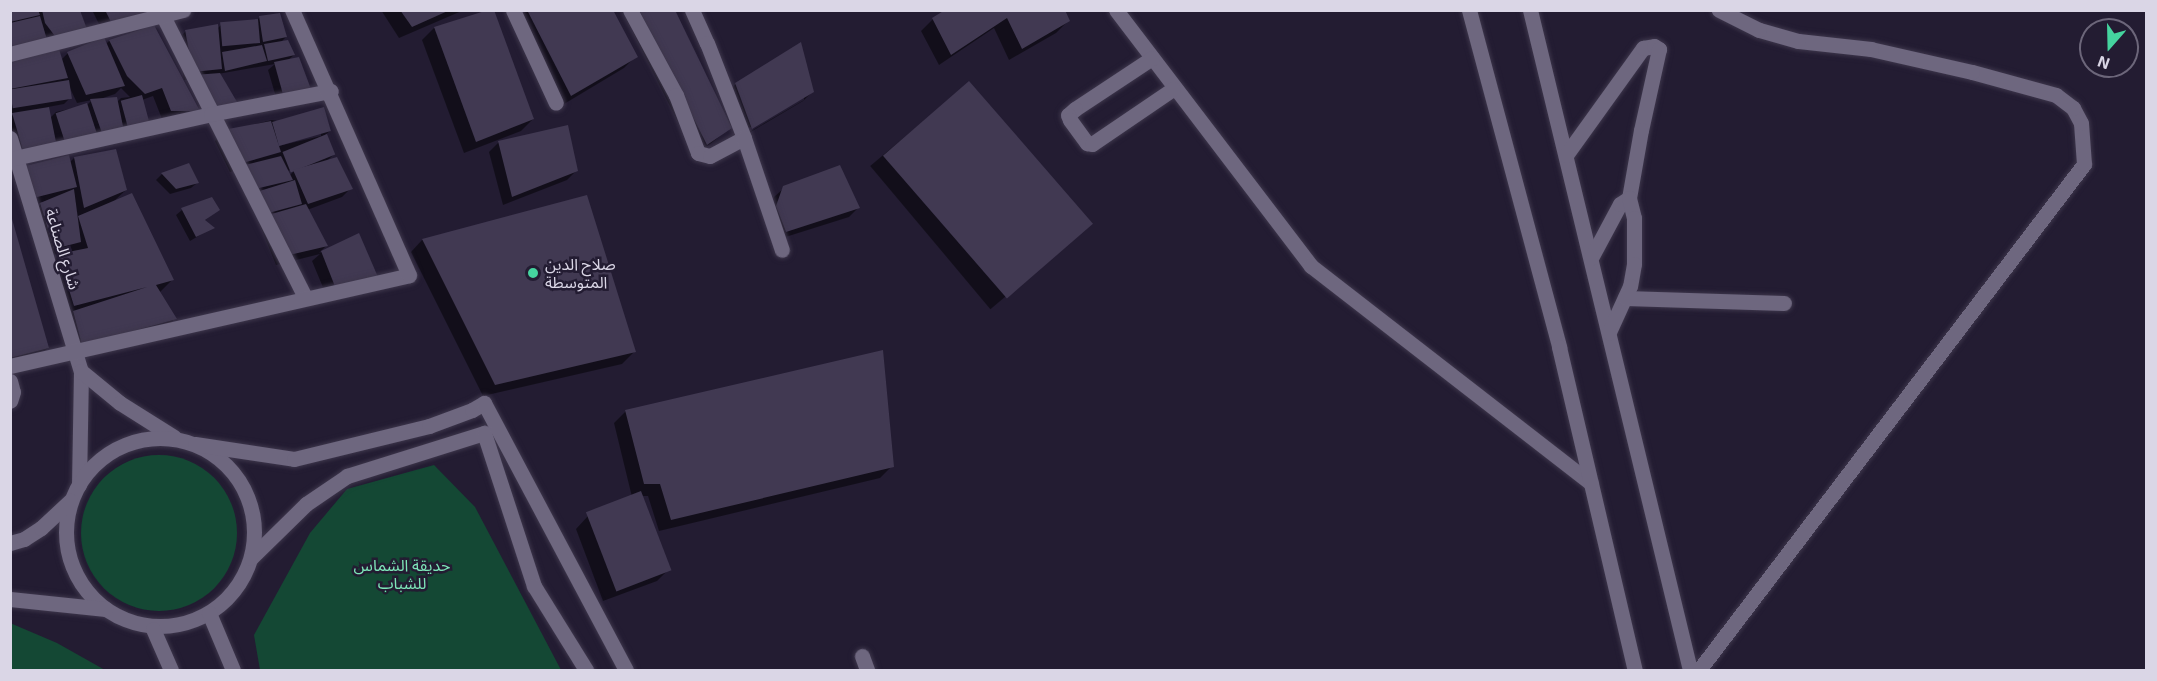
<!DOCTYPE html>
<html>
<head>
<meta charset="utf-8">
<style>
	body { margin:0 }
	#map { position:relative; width:2157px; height:681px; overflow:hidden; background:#231c32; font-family:"Exo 2","Noto Sans Arabic",sans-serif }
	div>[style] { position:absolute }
	.green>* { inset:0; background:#144834 }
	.round { border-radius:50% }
	.shadow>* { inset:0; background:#0007; transform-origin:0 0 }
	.building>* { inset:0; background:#413952; transform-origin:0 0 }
	.roads { filter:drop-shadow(0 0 2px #3d364b) drop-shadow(0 0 2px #3d364b) }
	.minor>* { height:15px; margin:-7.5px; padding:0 7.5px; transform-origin:7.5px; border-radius:7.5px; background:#6e677f }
	.minor>.ring { margin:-7.5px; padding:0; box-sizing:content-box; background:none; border:15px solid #6e677f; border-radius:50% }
	.dots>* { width:16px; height:16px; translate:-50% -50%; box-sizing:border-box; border:3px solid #231c32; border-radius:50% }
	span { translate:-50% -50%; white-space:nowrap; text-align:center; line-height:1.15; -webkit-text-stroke:5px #231c32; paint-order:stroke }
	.street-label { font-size:16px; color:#dad6e6 }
	.poi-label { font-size:16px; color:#dad6e6 }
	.left { translate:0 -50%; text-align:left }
	.park-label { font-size:16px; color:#7de5b8 }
	.frame { position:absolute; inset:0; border:12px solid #dad6e6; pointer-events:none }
	.north { position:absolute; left:2079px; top:18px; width:60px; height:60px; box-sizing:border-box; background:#231c32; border:2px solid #6c667a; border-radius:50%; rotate:200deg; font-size:16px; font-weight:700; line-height:24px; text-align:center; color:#dad6e6 }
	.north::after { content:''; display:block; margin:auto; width:21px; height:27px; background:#45d49f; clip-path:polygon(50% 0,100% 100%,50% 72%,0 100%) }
</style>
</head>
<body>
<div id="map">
	<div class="green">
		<div class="round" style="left:81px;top:455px;width:156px;height:156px"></div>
		<div style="clip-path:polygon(434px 465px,475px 507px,561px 670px,260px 670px,254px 635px,310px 533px,347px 489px)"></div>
		<div style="clip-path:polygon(10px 623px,57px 643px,105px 670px,11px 670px)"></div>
	</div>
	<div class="shadow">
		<div style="clip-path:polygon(10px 10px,80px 10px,87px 31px,10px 57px)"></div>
		<div style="clip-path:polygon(92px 10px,149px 10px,104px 34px)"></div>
		<div style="clip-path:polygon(381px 10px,464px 10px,399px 38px)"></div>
		<div style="clip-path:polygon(526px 10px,611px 10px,636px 56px,624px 68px,559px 107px,515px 22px)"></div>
		<div style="clip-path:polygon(622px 10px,673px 10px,730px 128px,695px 156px)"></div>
		<div style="clip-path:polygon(948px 10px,1068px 21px,1056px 33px,1009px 60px,994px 28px,939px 65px,921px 31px,933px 19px)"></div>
		<div style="clip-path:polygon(492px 11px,533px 119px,521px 131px,464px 153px,422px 40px,434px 28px)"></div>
		<div style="clip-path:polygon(260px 17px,286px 37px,280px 43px,294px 55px,287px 61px,298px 59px,278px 104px,268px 70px,275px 64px,184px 80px,177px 40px,186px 31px,217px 29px,221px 25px,256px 21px)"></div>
		<div style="clip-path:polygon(evenodd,153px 27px,198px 111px,162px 119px,153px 96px,142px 100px,148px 125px,46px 155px,10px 147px,10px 117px,14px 114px,10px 114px,10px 61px,61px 60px,68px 53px,103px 39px,105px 45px,109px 41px,153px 27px,69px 86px,77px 103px,92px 100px,87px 105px,56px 112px,50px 118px,48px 107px,64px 104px,70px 98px,69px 86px,153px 27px,121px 88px,130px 97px,121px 98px,117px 102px,97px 100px,115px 94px,121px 88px)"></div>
		<div style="left:969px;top:83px;width:187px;height:129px;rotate:50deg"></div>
		<div style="clip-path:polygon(evenodd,736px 84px,812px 92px,803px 101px,742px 137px,726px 93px,736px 84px,804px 96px,804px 100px,746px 134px,744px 131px,804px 96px)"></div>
		<div style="clip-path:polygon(evenodd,272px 120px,330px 131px,325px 135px,334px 154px,326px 162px,351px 188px,342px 197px,307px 210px,326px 246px,319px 253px,359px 235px,376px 276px,327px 297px,312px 261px,320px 254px,276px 265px,260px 225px,269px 216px,240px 169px,230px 172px,215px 141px,224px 132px,272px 120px,321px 132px,321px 136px,274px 147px,274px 144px,321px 132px,272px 120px,297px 168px,289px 176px,287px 171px,297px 168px)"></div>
		<div style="clip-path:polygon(499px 142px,576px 171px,567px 180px,503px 205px,489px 152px)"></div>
		<div style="clip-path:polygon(74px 158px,126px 190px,113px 202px,172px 280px,159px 293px,175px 318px,167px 327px,73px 353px,47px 267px,61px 253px,45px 257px,32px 213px,43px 202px,23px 208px,17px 179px,69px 163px)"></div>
		<div style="clip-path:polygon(188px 165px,197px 183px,191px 188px,170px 194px,156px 180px,162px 174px)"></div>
		<div style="clip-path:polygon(784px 188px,858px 208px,849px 217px,776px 240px,768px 216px,774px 197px)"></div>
		<div style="clip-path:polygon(586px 197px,634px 352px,622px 364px,483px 396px,411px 252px,422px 240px)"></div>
		<div style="clip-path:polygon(182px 210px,218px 210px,204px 221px,212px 228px,190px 241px,176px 215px)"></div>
		<div style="clip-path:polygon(10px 215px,48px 348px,35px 360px,10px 366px)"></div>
		<div style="clip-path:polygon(626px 411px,892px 466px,880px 478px,659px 531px,648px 496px,642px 496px,669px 569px,657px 581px,603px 601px,576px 529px,588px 516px,632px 497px,614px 423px)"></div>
	</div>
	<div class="building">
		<div style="clip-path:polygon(10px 10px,38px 10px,40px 15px,10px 22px)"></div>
		<div style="clip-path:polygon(42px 10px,80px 10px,88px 32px,58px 40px,45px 23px)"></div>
		<div style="clip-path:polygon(105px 10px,150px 10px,150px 11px,113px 26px)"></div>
		<div style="clip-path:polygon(400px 10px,450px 10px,412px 27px)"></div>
		<div style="clip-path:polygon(488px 10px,494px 10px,534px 119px,476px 142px,434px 27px)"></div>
		<div style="clip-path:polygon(527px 10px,613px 10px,638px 57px,571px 96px)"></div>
		<div style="clip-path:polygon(639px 10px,675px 10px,732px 128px,707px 145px)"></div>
		<div style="clip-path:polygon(945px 10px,1065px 10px,1070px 21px,1022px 49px,1007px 18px,951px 55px,932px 18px)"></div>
		<div style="clip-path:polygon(280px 13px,287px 37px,263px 42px,259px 16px)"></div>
		<div style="clip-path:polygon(40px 16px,48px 43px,10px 51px,10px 23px)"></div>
		<div style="left:258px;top:19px;width:24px;height:38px;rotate:85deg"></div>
		<div style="clip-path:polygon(218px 24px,222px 69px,193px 72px,185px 30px)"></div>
		<div style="clip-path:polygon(154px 25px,200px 111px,171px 111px,162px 88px,145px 94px,127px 76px,109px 40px)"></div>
		<div style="clip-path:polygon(104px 37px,125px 86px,86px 95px,67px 52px)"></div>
		<div style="clip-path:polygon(288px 40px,295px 55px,268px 61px,264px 44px)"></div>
		<div style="clip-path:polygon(801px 42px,814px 92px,752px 129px,735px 83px)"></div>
		<div style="clip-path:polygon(262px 45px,267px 61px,225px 71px,222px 52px)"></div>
		<div style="clip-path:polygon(59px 49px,68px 78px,10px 89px,10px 60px)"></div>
		<div style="clip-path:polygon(299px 57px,312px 92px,284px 98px,274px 62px)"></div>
		<div style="clip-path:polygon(220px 73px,240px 107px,212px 112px,194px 75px)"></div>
		<div style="left:69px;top:80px;width:19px;height:60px;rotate:81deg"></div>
		<div style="left:969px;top:81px;width:189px;height:114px;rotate:49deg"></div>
		<div style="left:142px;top:95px;width:31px;height:22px;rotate:75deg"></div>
		<div style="clip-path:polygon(117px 97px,124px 131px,103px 136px,90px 99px)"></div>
		<div style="left:87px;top:103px;width:36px;height:33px;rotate:72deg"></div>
		<div style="clip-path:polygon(49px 107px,57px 147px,24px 154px,12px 113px)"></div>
		<div style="left:324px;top:107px;width:25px;height:54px;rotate:74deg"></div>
		<div style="clip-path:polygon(271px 121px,281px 152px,239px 164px,223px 130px)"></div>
		<div style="clip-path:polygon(568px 125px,578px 171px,512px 197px,498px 141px)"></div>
		<div style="left:327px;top:134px;width:22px;height:48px;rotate:68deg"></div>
		<div style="clip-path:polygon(116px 149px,127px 190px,84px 208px,74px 157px)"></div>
		<div style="left:69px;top:155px;width:33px;height:46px;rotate:76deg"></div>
		<div style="clip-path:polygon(281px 156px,293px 180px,251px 190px,241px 166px)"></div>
		<div style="clip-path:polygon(337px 157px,353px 189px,308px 204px,297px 179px,299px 178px,297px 179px,293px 170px)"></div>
		<div style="clip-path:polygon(189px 163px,199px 183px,176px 189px,161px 173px)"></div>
		<div style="clip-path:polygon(840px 165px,860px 208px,786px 232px,776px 206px,783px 186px)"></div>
		<div style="clip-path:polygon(295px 180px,302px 204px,265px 214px,253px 193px)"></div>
		<div style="clip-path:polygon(74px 189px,81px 242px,54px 249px,40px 203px)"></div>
		<div style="clip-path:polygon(132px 193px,174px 280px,156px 285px,177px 319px,82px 345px,73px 311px,147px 287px,74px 306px,58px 254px,88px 248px,78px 216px)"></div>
		<div style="clip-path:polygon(587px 195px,636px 352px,495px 385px,422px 239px)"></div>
		<div style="clip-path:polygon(212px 197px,220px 210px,205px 220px,215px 228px,196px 237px,181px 208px)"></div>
		<div style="clip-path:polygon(306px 204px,328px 246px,285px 256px,268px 215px)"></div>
		<div style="clip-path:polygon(10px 212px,49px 348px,10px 358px)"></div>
		<div style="clip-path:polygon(359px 233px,378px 277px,336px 289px,321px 251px)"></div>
		<div style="clip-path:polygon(883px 350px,894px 467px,671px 520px,660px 484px,644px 484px,625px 410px)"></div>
		<div style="left:641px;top:491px;width:85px;height:59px;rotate:69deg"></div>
	</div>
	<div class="roads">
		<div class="minor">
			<div style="left:160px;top:10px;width:322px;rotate:63.2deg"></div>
			<div style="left:513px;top:10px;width:102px;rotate:65.2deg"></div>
			<div style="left:630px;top:10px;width:97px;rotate:61.6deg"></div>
			<div style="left:676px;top:95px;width:62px;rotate:69.2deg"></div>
			<div style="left:698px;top:153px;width:12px;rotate:14deg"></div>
			<div style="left:710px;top:156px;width:38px;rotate:-28deg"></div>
			<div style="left:692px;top:10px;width:36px;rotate:66deg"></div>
			<div style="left:707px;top:43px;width:102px;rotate:68.7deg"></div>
			<div style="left:744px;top:138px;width:118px;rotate:71.3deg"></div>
			<div style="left:1116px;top:10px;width:322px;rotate:52.7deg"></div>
			<div style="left:1311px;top:266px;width:354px;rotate:37.8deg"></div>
			<div style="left:1469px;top:10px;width:349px;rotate:75deg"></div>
			<div style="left:1559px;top:347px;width:332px;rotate:76.8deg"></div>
			<div style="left:1530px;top:10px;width:679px;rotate:76.37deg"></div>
			<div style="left:10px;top:54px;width:179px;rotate:-14.3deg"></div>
			<div style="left:1152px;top:58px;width:92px;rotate:146.5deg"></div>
			<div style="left:1075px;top:109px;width:9px;rotate:139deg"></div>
			<div style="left:1068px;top:115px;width:5px;rotate:68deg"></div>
			<div style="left:1070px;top:120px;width:29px;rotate:54deg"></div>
			<div style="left:1087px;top:143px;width:5px;rotate:11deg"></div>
			<div style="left:1092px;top:144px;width:98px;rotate:-34.2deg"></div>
			<div style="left:10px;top:138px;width:244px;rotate:73.1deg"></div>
			<div style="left:81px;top:371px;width:114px;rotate:91deg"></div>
			<div style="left:1566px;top:155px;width:132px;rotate:-54.3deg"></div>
			<div style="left:1643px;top:48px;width:11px;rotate:-10deg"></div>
			<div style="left:1654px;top:46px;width:6px;rotate:31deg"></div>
			<div style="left:1659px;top:49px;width:83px;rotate:102.5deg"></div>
			<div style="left:1641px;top:130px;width:69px;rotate:100deg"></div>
			<div style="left:10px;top:159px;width:206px;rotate:-12.6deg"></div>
			<div style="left:211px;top:114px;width:122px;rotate:-10.9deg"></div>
			<div style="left:1591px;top:258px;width:61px;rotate:-61.8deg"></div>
			<div style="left:1620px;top:204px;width:11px;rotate:-34deg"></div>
			<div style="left:1629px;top:198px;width:21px;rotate:76deg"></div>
			<div style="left:1634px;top:218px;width:46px;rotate:90deg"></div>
			<div style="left:1634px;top:264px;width:22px;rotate:100deg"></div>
			<div style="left:1630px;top:286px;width:51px;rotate:114.5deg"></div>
			<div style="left:1625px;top:298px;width:159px;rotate:1.8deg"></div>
			<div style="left:10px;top:366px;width:409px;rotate:-12.8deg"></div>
			<div style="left:409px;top:275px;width:290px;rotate:-113.8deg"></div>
			<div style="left:81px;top:371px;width:50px;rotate:39.4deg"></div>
			<div style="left:120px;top:403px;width:64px;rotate:32.2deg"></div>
			<div style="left:10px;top:381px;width:11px;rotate:75deg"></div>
			<div style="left:13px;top:392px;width:9px;rotate:108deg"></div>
			<div class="ring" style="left:66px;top:438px;width:173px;height:173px"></div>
			<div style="left:195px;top:444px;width:100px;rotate:8.6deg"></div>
			<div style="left:294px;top:459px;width:139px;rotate:-13.7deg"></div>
			<div style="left:429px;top:426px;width:46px;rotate:-20.4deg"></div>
			<div style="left:472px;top:410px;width:14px;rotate:-30deg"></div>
			<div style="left:484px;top:403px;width:302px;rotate:62deg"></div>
			<div style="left:10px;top:543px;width:15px;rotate:-16deg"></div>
			<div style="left:24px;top:539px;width:20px;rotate:-33deg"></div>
			<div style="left:41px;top:528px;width:40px;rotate:-43deg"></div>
			<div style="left:251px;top:558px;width:77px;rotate:-44.5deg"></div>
			<div style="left:306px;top:504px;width:50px;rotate:-34.3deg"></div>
			<div style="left:347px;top:476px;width:144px;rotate:-17.4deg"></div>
			<div style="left:484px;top:433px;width:161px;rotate:71.9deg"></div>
			<div style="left:534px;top:586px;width:99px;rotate:58.2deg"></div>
			<div style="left:10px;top:599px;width:96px;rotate:6deg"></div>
			<div style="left:209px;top:613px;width:62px;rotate:67.2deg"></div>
			<div style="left:153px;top:629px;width:45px;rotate:66.3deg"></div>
			<div style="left:862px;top:656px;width:15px;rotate:70deg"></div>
			<div style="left:1699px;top:670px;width:636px;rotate:-52.73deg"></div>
			<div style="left:2084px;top:164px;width:41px;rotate:-94.2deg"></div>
			<div style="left:2081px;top:123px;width:17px;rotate:-118deg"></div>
			<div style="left:2073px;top:108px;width:21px;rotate:-143deg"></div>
			<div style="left:2056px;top:95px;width:87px;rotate:-164.7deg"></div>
			<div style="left:1972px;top:72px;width:104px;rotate:-167.2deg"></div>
			<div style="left:1871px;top:49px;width:73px;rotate:-173.7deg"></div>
			<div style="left:1798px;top:41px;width:41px;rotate:-164.2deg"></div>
			<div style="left:1759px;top:30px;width:45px;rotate:-153.4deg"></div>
		</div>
	</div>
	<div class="dots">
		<div style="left:533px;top:273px;background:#45d49f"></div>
	</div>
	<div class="street-label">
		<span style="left:63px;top:249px;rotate:73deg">شارع الصناعة</span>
	</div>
	<div class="poi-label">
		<span class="left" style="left:545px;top:273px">صلاح الدين<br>المتوسطة</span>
	</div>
	<div class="park-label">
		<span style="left:402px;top:574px">حديقة الشماس<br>للشباب</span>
	</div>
	<div class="frame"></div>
	<div class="north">N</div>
</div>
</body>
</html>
